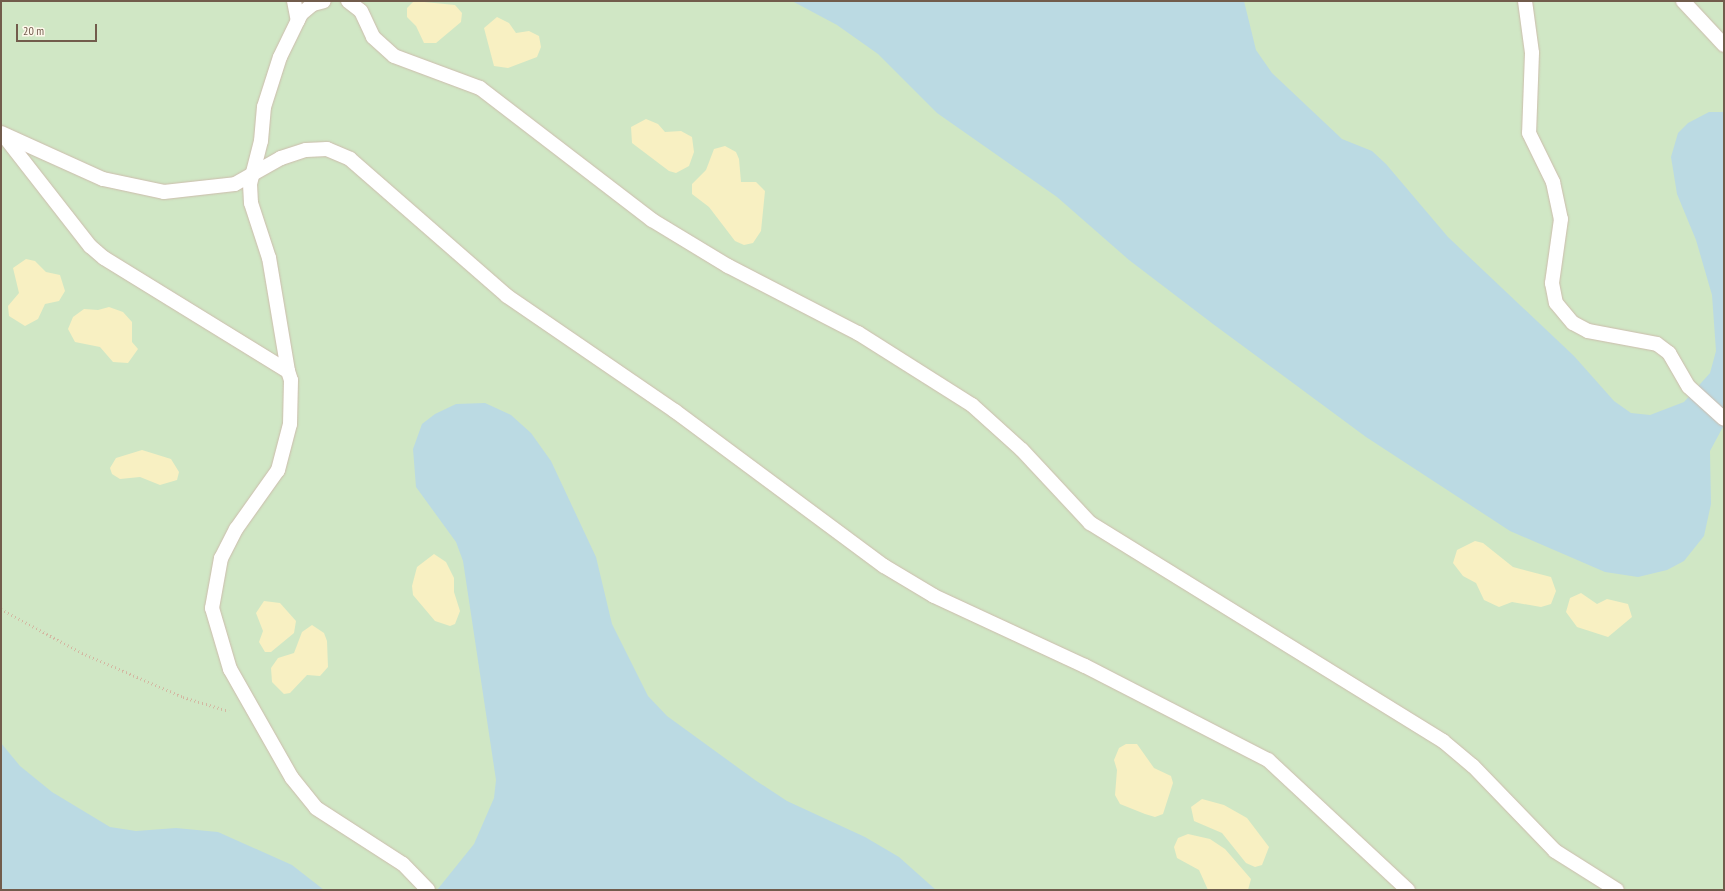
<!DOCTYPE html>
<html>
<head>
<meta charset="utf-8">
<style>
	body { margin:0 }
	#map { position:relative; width:1725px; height:891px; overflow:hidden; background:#fbf4e5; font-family:"PT Sans Narrow",sans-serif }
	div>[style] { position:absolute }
	.green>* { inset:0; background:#d0e7c5; transform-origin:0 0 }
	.sand>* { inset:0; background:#f8f0c2 }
	.water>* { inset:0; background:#bbdae3 }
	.path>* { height:2.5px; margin-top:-1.25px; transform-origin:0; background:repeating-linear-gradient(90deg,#d3b8a2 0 1px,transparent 0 4px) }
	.roads { filter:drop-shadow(0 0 1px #ccbcac) drop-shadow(0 0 1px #ccbcac) }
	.service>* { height:14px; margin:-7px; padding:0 7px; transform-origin:7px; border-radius:7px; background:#fff }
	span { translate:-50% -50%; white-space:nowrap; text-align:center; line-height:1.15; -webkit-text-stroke:3px #fef8eb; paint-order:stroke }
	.frame { position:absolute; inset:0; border:2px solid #725c4c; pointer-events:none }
	.scale { position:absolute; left:16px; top:24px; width:81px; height:18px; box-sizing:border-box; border:2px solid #725c4c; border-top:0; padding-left:5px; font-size:12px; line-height:14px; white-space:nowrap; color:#725c4c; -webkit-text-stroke:3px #fef8eb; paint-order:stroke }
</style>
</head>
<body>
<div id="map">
	<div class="green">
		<div style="left:1px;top:1px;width:1723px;height:889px"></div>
	</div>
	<div class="sand">
		<div style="clip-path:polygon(414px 1px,455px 5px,462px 13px,461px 22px,436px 43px,424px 43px,416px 26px,407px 17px,407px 8px)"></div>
		<div style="clip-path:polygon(497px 17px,509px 23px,516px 33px,529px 31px,539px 36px,541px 47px,537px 57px,508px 68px,494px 66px,484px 28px)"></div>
		<div style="clip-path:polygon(646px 119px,658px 124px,665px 132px,681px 131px,692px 137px,694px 152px,689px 166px,676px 173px,669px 171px,632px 143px,631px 127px)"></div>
		<div style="clip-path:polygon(725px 146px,736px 152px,739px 159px,741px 182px,756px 182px,765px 191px,761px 231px,753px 243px,744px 245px,735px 241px,709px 207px,692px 194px,692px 184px,706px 170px,714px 149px)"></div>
		<div style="clip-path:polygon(26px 259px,35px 261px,46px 272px,60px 275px,65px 291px,59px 301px,45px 304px,38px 319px,25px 326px,9px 316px,8px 306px,19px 293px,13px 268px)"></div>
		<div style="clip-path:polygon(109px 307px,123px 312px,132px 322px,132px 342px,138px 349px,128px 363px,113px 362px,100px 347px,75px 342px,68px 329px,73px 317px,84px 309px,98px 310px)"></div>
		<div style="clip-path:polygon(142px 450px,171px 459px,179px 472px,177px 480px,160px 485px,140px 477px,120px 479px,112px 474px,110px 468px,116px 458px)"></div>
		<div style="clip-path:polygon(1475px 541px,1483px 543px,1513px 567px,1551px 577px,1556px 591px,1551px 604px,1541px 607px,1512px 602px,1499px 607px,1484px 600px,1476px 583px,1463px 576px,1453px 563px,1457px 550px)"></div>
		<div style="clip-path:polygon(434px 554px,446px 562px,454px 578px,454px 592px,460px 611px,455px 624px,450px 626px,435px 621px,413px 595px,412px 586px,417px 567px)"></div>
		<div style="clip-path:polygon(1581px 593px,1597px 604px,1607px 599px,1628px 604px,1632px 617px,1608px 637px,1577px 627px,1566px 612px,1570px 598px)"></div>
		<div style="clip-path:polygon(264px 601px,280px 603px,296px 621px,294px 633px,271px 652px,265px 652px,259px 642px,263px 631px,256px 613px)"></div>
		<div style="clip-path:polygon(312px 625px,324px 633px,327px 641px,328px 667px,320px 676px,307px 675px,290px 693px,284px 694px,272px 682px,271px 668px,278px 658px,294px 653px,302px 632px)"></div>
		<div style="clip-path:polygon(1126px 744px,1137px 744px,1154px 768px,1171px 776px,1173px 783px,1163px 814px,1155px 817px,1145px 814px,1120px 804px,1115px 795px,1117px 770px,1114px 760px,1119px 748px)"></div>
		<div style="clip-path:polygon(1202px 799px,1224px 805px,1247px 818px,1269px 847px,1262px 865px,1255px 867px,1246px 863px,1222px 833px,1194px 821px,1191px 807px)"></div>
		<div style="clip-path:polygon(1188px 834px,1210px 839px,1225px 849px,1251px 879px,1248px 890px,1208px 890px,1199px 870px,1177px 858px,1174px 847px,1178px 838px)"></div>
	</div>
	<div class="water">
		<div style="clip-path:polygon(792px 1px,1244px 1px,1256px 50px,1272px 73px,1342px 139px,1372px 151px,1386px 164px,1448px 237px,1574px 356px,1614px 401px,1631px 413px,1650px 415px,1684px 402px,1710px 373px,1716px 351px,1712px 295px,1696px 240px,1677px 194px,1671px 157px,1678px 133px,1688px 123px,1709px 112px,1724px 112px,1724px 425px,1710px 451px,1711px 504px,1704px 536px,1684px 561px,1667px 570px,1638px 577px,1605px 572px,1510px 531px,1366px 437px,1213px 324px,1129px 260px,1057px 197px,937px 113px,878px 54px,837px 25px)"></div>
		<div style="clip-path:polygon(485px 403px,511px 415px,531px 433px,551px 461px,596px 557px,612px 624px,648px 696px,667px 716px,755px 780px,787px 801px,865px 837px,899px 857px,936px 890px,437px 890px,474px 844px,494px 798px,496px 780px,463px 561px,456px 542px,416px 487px,413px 449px,422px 424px,435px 414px,456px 404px)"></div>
		<div style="clip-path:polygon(1px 743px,20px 766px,52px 792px,110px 827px,136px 831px,176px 828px,218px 832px,292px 865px,324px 890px,1px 890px)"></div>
	</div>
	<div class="path">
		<div style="left:1px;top:609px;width:92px;rotate:28.5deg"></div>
		<div style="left:82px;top:653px;width:110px;rotate:23.5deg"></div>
		<div style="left:183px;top:697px;width:48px;rotate:16.9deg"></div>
	</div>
	<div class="roads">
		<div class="service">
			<div style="left:294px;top:1px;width:20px;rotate:79deg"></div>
			<div style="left:348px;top:1px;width:16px;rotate:38deg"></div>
			<div style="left:361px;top:11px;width:29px;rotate:65deg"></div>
			<div style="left:373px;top:37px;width:28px;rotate:42deg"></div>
			<div style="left:394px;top:56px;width:92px;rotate:20.4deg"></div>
			<div style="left:480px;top:88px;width:217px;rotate:37.5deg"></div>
			<div style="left:652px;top:220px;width:89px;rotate:31.2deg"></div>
			<div style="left:728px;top:266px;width:146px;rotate:27.3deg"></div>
			<div style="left:858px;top:333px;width:135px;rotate:32.3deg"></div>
			<div style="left:972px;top:405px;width:67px;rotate:42deg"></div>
			<div style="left:1022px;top:450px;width:100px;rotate:47deg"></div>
			<div style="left:1090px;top:523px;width:415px;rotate:31.7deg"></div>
			<div style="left:1443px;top:741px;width:39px;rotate:40deg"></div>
			<div style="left:1473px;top:766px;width:118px;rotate:46deg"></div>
			<div style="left:1555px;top:851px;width:73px;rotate:32.2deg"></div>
			<div style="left:1525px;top:1px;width:52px;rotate:82.3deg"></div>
			<div style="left:1532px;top:53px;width:80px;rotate:92.1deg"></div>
			<div style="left:1529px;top:133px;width:55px;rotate:63.9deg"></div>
			<div style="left:1553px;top:182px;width:38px;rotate:78deg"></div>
			<div style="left:1561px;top:219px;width:65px;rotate:98deg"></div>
			<div style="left:1552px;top:283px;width:20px;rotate:79deg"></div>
			<div style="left:1556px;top:303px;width:26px;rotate:50deg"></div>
			<div style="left:1573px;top:323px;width:17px;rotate:28deg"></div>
			<div style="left:1588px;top:331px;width:70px;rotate:10.7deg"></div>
			<div style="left:1657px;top:344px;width:15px;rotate:37deg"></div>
			<div style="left:1669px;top:353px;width:39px;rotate:60deg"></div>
			<div style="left:1689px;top:387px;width:47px;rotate:42.4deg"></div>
			<div style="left:1683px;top:1px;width:60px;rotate:47deg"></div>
			<div style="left:1px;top:133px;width:112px;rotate:24.3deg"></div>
			<div style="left:103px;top:179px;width:62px;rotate:12deg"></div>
			<div style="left:164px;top:192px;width:71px;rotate:-6.4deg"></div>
			<div style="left:235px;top:184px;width:53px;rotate:-29.5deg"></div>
			<div style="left:281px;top:158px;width:26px;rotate:-18deg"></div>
			<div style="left:306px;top:150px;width:21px;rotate:-3deg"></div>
			<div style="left:327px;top:149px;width:25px;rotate:23deg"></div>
			<div style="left:350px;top:159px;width:208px;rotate:41.1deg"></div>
			<div style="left:507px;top:296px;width:204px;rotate:34.4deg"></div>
			<div style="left:675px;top:411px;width:260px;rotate:36.6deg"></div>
			<div style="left:884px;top:566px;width:58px;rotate:31deg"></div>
			<div style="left:934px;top:596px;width:166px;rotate:24.9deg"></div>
			<div style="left:1085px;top:666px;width:206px;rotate:27.2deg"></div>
			<div style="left:1268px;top:760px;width:191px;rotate:42.9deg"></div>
			<div style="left:4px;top:136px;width:140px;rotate:52deg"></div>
			<div style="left:90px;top:246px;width:18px;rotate:41deg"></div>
			<div style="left:104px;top:258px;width:216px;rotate:31.6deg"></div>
			<div style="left:288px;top:371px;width:9px;rotate:72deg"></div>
			<div style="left:291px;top:380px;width:44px;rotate:91.3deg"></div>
			<div style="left:290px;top:424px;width:48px;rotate:104.6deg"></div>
			<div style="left:278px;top:470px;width:72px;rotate:125.4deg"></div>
			<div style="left:236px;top:529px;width:33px;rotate:117deg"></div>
			<div style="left:221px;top:558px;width:51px;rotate:100.2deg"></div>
			<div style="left:212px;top:608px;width:64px;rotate:73.6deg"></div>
			<div style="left:230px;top:669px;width:125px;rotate:60.4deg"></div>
			<div style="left:292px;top:778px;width:38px;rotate:51deg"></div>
			<div style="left:316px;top:808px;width:103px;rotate:32.8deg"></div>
			<div style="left:403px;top:864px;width:36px;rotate:46deg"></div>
			<div style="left:288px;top:371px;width:115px;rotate:-99.5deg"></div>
			<div style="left:269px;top:258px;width:58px;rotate:-108.1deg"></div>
			<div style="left:251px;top:203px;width:19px;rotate:-93deg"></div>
			<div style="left:250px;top:184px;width:44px;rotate:-75.7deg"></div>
			<div style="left:261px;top:141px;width:34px;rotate:-85deg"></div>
			<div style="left:264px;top:107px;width:52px;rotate:-72.3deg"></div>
			<div style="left:280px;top:57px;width:48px;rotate:-64deg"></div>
			<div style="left:301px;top:14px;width:16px;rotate:-40deg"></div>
			<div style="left:313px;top:4px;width:11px;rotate:-15deg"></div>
		</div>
	</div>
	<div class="frame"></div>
	<div class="scale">20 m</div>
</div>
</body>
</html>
